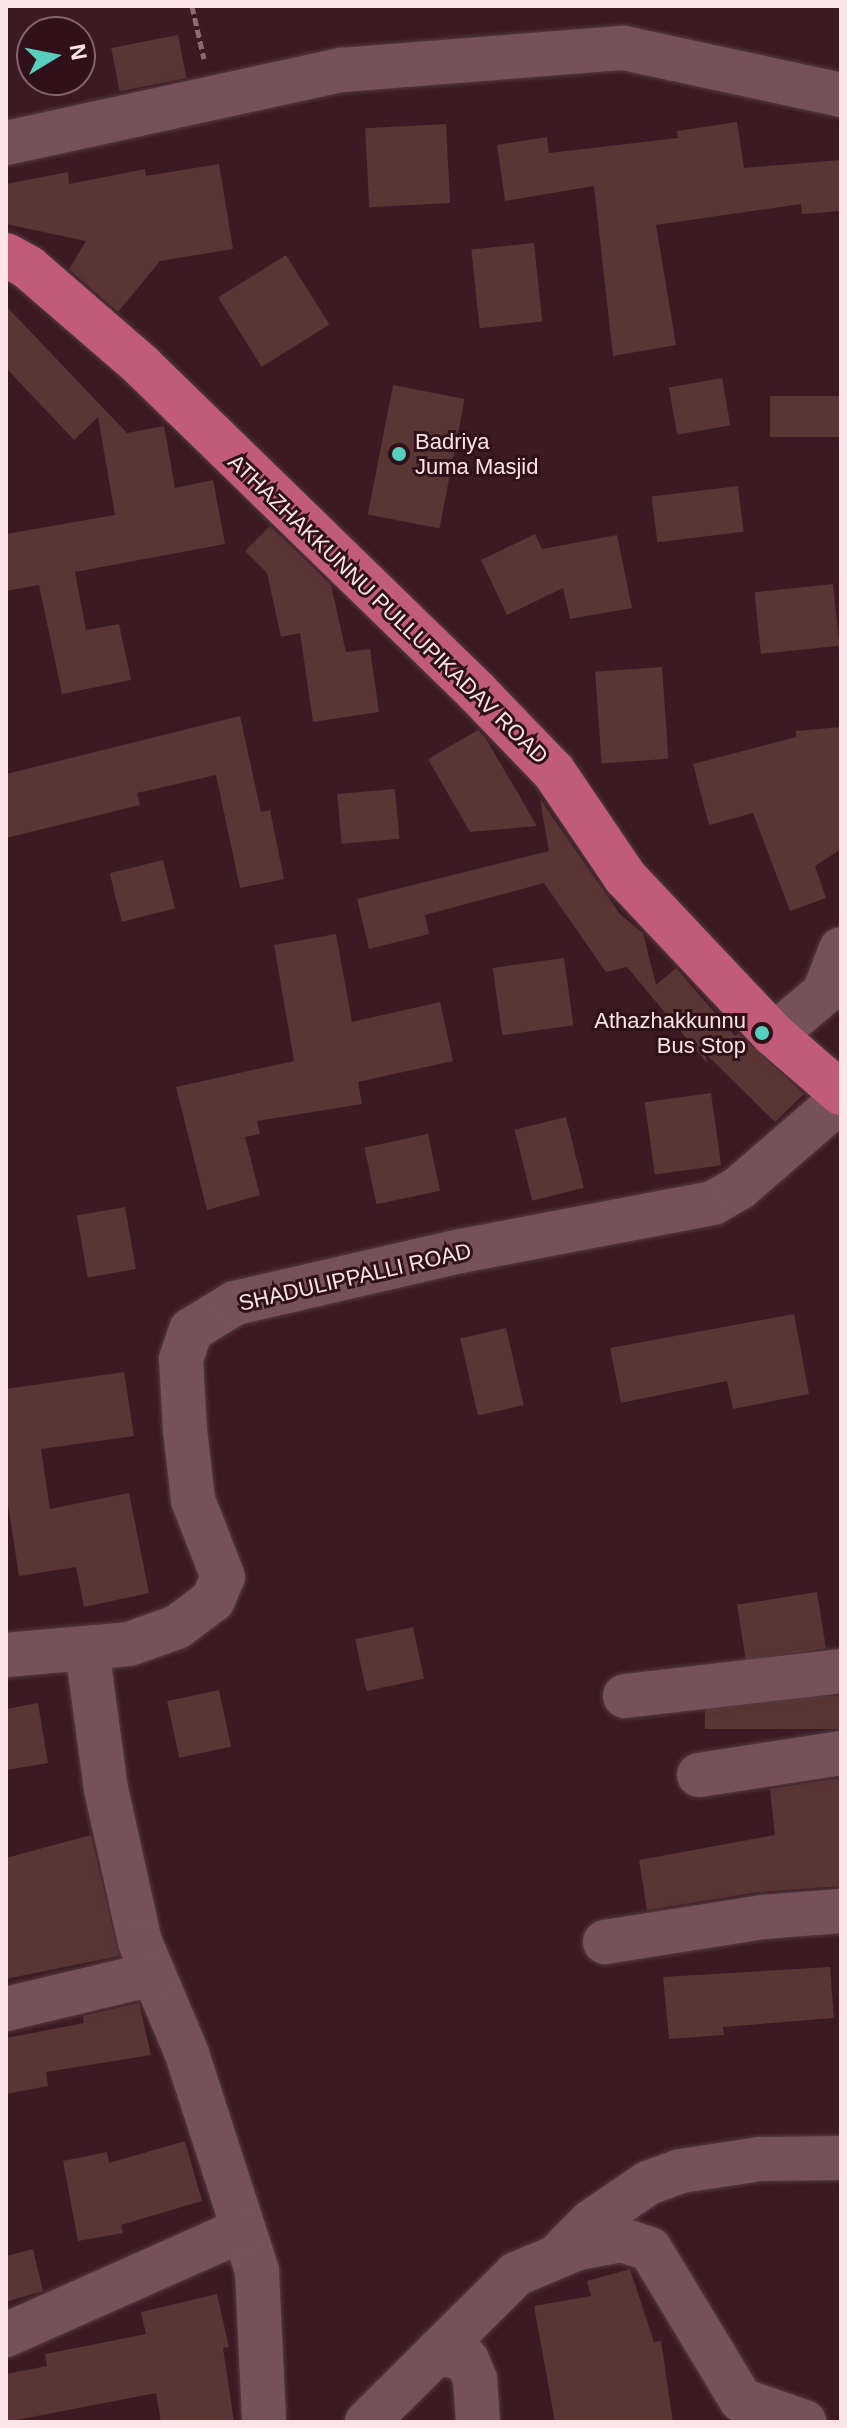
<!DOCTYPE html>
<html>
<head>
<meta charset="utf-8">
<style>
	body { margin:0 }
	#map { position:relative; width:847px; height:2428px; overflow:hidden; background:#3b1a23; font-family:Helvetica,sans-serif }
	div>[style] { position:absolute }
	.building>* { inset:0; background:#593533; transform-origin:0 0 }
	.path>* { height:5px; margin-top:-2.5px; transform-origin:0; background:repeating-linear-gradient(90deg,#896c73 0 8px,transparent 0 12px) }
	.roads { filter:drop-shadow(0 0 2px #553a41) drop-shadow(0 0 2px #553a41) }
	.minor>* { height:44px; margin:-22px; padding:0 22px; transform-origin:22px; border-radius:22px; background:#77515a }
	.major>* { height:44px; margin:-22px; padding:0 22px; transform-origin:22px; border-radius:22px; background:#c05c79 }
	.dots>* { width:22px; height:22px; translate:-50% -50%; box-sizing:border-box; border:4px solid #301119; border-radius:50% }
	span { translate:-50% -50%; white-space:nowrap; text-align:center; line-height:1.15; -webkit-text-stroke:6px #301119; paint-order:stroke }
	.poi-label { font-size:22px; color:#fbe4e8 }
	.left { translate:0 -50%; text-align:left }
	.right { translate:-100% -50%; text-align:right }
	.street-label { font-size:22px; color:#fbe4e8 }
	.frame { position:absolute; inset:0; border:8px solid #fbe4e8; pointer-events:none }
	.north { position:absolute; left:16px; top:16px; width:80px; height:80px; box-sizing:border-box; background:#301119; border:2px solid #81656c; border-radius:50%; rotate:80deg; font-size:22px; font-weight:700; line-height:32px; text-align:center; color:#fbe4e8 }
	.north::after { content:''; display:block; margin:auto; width:28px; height:36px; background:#58cebf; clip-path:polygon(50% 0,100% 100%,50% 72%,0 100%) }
</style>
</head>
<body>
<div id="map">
	<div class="building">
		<div style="left:178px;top:35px;width:44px;height:68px;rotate:79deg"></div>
		<div style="clip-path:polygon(737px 122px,744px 168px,841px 160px,841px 211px,802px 214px,801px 204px,656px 225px,676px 345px,613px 356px,594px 186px,505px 201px,497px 145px,547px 137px,549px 153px,678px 138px,677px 131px)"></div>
		<div style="left:446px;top:124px;width:79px;height:81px;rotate:87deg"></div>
		<div style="clip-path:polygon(219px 164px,233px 249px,160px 261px,118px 312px,69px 269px,86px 241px,6px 224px,6px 184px,68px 172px,69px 184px,145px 169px,146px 176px)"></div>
		<div style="left:534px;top:243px;width:79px;height:63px;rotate:84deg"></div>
		<div style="left:286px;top:255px;width:82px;height:80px;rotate:58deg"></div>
		<div style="clip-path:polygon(6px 306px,127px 433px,164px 426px,175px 488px,213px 480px,225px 544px,75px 572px,86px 630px,119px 624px,131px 680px,62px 694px,39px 585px,6px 591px,6px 534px,115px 515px,98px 417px,74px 440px,6px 368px)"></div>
		<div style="left:722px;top:378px;width:48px;height:54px;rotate:80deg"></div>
		<div style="left:393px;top:385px;width:73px;height:132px;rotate:11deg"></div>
		<div style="left:841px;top:396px;width:41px;height:71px;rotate:90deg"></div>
		<div style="left:738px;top:486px;width:46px;height:87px;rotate:83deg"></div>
		<div style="clip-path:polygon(270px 526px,331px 585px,346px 652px,370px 649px,379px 712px,313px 722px,300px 633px,281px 637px,267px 573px,245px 551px)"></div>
		<div style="clip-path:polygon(535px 534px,542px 549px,617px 535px,632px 608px,570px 619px,563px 588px,507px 615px,481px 560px)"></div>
		<div style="left:833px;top:584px;width:62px;height:79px;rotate:84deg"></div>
		<div style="left:662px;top:667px;width:92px;height:67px;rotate:86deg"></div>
		<div style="clip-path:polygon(240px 716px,261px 812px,270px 810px,284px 879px,240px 888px,216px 775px,137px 793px,140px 805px,6px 838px,6px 774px)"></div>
		<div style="clip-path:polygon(841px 727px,841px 849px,815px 866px,826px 898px,790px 911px,753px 813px,709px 825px,693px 764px,796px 737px,796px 731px)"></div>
		<div style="clip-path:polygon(478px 730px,485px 737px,537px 826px,470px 832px,428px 759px)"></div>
		<div style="left:395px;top:789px;width:50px;height:58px;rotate:85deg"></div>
		<div style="clip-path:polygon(540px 799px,620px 914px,643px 933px,656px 985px,676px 968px,735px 1036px,738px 1033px,804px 1094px,775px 1122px,705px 1053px,707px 1063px,627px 967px,606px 972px,544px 883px,425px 915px,429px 934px,369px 949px,357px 899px,549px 851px)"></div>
		<div style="left:163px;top:860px;width:50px;height:55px;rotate:76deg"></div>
		<div style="clip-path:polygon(336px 934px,352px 1022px,440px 1002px,453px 1061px,358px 1082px,362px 1104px,257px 1121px,260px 1134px,245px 1137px,260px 1195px,207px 1210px,176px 1087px,294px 1061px,274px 945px)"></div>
		<div style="left:564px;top:958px;width:68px;height:72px;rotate:82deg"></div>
		<div style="left:711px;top:1093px;width:73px;height:67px;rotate:82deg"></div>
		<div style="left:566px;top:1117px;width:73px;height:53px;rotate:76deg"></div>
		<div style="left:428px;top:1134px;width:58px;height:65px;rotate:78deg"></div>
		<div style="left:125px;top:1207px;width:63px;height:49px;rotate:80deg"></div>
		<div style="clip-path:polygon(794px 1314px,809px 1394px,733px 1409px,727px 1381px,621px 1403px,610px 1348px)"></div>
		<div style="left:506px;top:1328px;width:79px;height:47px;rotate:77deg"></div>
		<div style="clip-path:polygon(124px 1372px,134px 1436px,41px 1449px,50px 1509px,129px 1493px,149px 1593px,84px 1607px,76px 1567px,19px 1576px,6px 1491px,6px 1389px)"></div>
		<div style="left:817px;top:1592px;width:57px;height:81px;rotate:81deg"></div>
		<div style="left:413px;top:1627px;width:53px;height:59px;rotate:78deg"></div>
		<div style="left:219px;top:1690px;width:58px;height:53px;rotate:78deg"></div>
		<div style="left:841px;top:1696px;width:33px;height:136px;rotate:90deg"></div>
		<div style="clip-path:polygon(38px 1703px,48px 1763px,6px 1770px,6px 1709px)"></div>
		<div style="clip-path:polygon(841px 1778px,841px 1886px,759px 1892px,647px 1910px,639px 1860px,775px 1835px,770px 1789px)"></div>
		<div style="clip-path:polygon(91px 1835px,119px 1956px,6px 1979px,6px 1858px)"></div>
		<div style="clip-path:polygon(830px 1967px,834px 2018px,723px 2027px,724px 2035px,669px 2039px,663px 1977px)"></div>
		<div style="clip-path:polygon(139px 2003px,151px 2055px,46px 2072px,48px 2086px,6px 2094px,6px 2038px,84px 2023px,83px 2016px)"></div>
		<div style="clip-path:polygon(185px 2141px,202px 2201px,121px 2225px,123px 2233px,78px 2241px,63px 2161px,107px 2152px,109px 2163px)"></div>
		<div style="clip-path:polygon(33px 2249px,43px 2291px,6px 2302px,6px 2256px)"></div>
		<div style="clip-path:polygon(630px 2269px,654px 2342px,661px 2341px,673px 2422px,555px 2422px,534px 2306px,591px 2296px,587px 2281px)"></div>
		<div style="clip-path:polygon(217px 2294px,229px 2347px,223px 2348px,234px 2422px,161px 2422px,156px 2393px,6px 2422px,6px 2374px,47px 2366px,45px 2354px,146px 2334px,141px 2312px)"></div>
	</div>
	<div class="path">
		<div style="left:192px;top:6px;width:54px;rotate:77.2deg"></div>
	</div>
	<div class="roads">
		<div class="minor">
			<div style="left:6px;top:143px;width:344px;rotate:-12.3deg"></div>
			<div style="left:342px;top:70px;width:283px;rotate:-4.5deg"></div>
			<div style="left:624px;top:48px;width:222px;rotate:12.2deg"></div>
			<div style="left:774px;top:1035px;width:65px;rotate:-40deg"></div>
			<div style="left:824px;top:993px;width:47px;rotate:-68.9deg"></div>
			<div style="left:87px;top:1649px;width:141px;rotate:82.3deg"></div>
			<div style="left:106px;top:1789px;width:157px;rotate:77.5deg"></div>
			<div style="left:140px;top:1942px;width:121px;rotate:67.2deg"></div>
			<div style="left:187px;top:2054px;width:228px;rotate:72.1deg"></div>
			<div style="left:257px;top:2271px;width:151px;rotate:87.3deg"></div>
			<div style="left:6px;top:1655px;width:123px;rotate:-5.1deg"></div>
			<div style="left:129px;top:1644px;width:51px;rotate:-19.5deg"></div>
			<div style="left:177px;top:1627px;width:45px;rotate:-36.9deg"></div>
			<div style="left:213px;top:1600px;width:25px;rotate:-67deg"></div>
			<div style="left:223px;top:1577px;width:83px;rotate:-111.3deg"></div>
			<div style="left:193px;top:1500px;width:70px;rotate:-96.5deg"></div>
			<div style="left:185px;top:1430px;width:71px;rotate:-93.2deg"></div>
			<div style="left:181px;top:1359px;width:31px;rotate:-71deg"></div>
			<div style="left:191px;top:1330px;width:52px;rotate:-31.5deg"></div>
			<div style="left:235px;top:1303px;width:232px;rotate:-13deg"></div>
			<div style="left:461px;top:1251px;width:257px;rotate:-10.8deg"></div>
			<div style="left:713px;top:1203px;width:30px;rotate:-30deg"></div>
			<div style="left:739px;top:1188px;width:135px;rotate:-40.8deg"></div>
			<div style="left:625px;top:1696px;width:217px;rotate:-6.6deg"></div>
			<div style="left:699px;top:1775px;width:144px;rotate:-8.8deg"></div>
			<div style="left:605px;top:1942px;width:160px;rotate:-9deg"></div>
			<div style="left:763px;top:1917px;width:78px;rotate:-4.4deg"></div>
			<div style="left:6px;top:2009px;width:151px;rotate:-13.4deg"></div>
			<div style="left:562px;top:2251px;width:41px;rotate:-45deg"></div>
			<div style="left:591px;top:2222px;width:69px;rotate:-34.4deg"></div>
			<div style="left:648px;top:2183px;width:35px;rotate:-20deg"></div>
			<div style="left:681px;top:2171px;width:80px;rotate:-8.6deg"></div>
			<div style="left:760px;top:2159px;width:81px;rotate:-0.7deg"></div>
			<div style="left:6px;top:2335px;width:258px;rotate:-24deg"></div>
			<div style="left:437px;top:2352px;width:31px;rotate:15deg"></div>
			<div style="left:467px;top:2360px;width:21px;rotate:67deg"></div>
			<div style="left:475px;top:2379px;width:43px;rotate:86deg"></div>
			<div style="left:367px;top:2422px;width:210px;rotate:-44.8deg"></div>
			<div style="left:516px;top:2274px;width:67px;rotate:-22.8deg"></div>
			<div style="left:578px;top:2248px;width:45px;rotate:-10.3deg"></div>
			<div style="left:622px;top:2240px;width:29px;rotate:18deg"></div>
			<div style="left:650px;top:2249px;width:176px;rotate:58.9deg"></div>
			<div style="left:741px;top:2400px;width:67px;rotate:19.2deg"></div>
		</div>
		<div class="major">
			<div style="left:6px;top:255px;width:26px;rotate:29deg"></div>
			<div style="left:29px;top:268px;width:150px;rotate:40.9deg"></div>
			<div style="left:142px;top:366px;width:467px;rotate:44.2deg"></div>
			<div style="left:477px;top:692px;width:111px;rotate:46.1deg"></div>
			<div style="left:554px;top:772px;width:127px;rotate:55.9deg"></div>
			<div style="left:625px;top:877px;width:217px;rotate:46.7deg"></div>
			<div style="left:774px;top:1035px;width:89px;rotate:40.9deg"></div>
		</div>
	</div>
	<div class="dots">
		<div style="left:399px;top:454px;background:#58cebf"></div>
		<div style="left:762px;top:1033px;background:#58cebf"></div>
	</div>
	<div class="poi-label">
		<span class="left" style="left:415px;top:454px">Badriya<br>Juma Masjid</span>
		<span class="right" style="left:746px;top:1033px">Athazhakkunnu<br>Bus Stop</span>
	</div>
	<div class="street-label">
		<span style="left:388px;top:609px;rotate:44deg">ATHAZHAKKUNNU PULLUPIKADAV ROAD</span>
		<span style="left:355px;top:1277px;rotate:-13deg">SHADULIPPALLI ROAD</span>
	</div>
	<div class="frame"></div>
	<div class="north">N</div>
</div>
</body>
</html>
